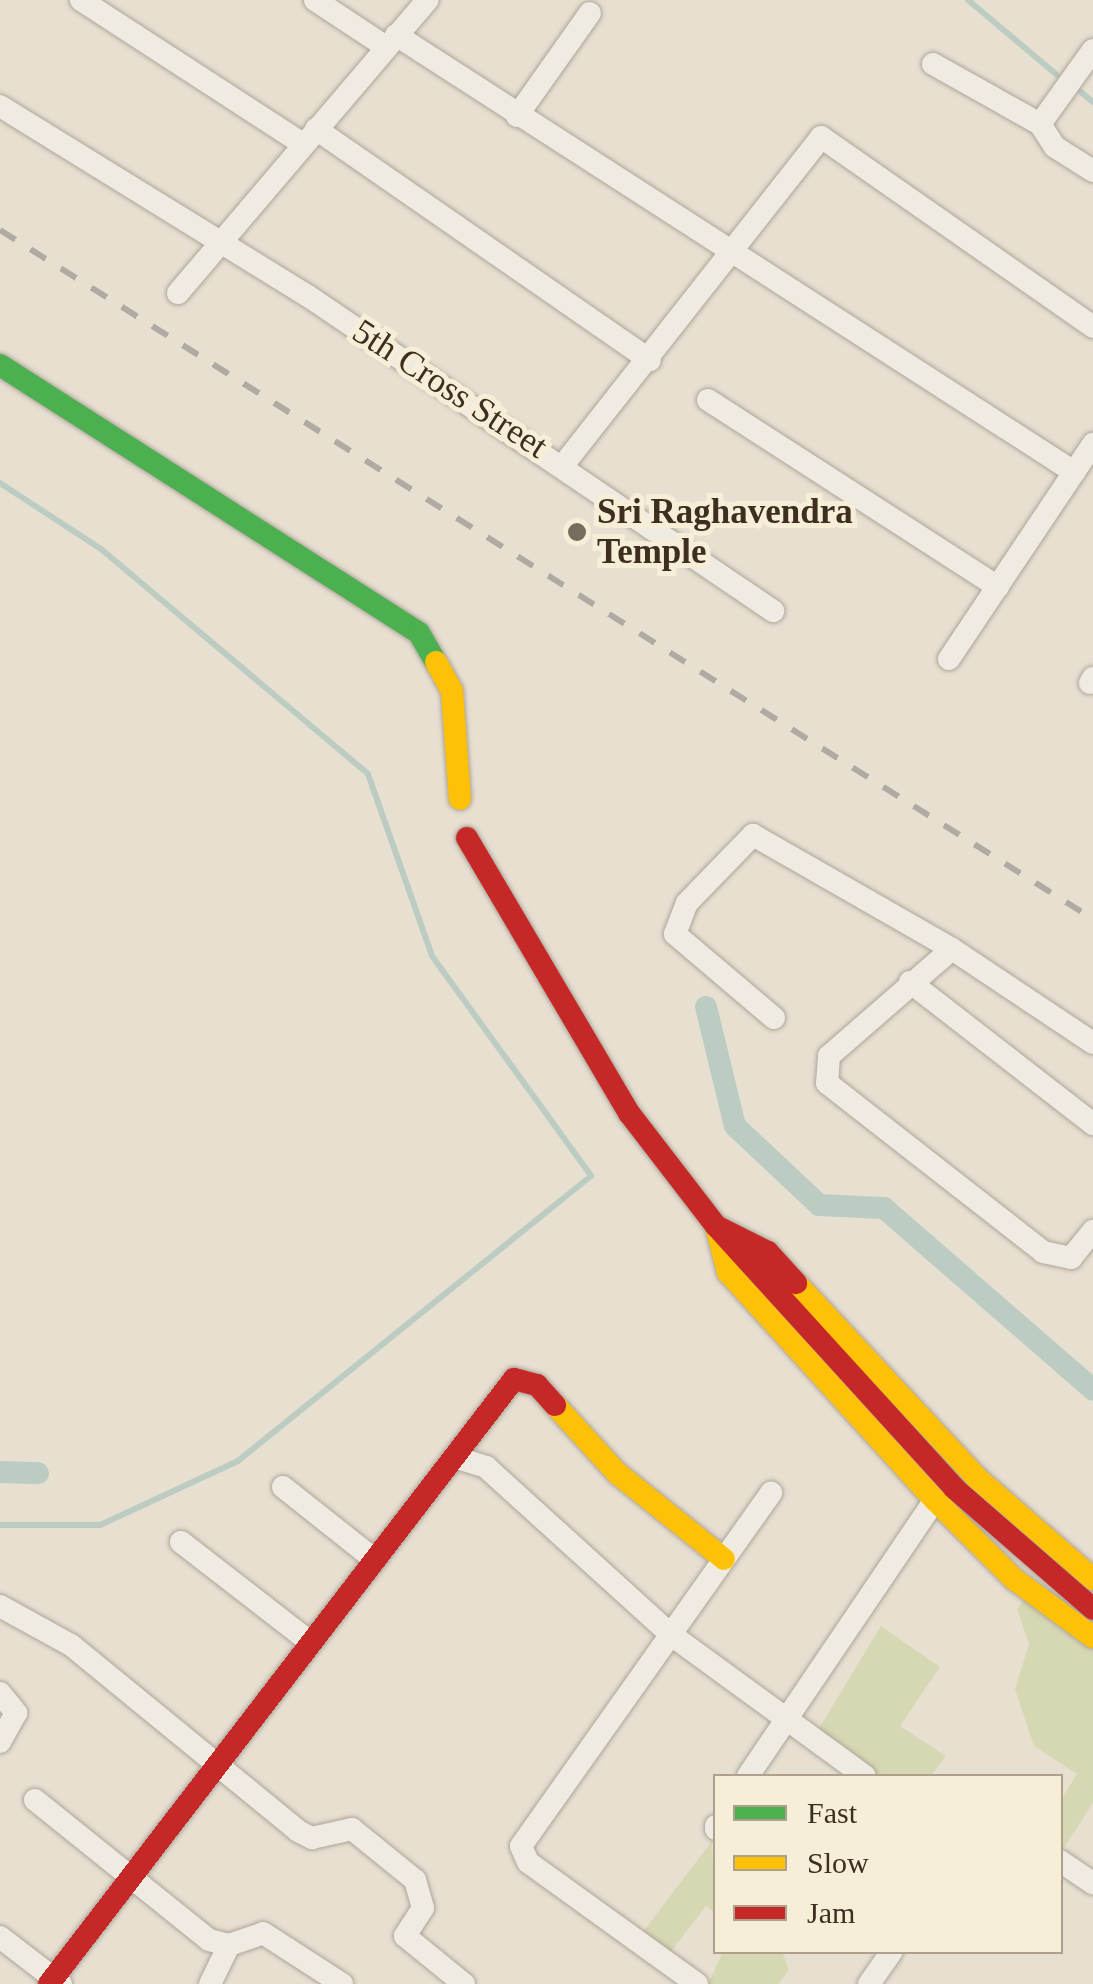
<!DOCTYPE html>
<html>
<head>
<meta charset="utf-8">
<style>
	body { margin:0 }
	#map { position:relative; width:1093px; height:1984px; overflow:hidden; background:#e7e0d1; font-family:Georgia,serif }
	div>[style] { position:absolute }
	.green>* { inset:0; background:#d6d7b3 }
	.stream>* { height:6px; margin:-3px; padding:0 3px; transform-origin:3px; border-radius:3px; background:#bcccc2 }
	.canal>* { height:22px; margin:-11px; padding:0 11px; transform-origin:11px; border-radius:11px; background:#bcccc2 }
	.roads { filter:drop-shadow(0 0 2px #ada599) drop-shadow(0 0 2px #ada599) }
	.street>* { height:22px; margin:-11px; padding:0 11px; transform-origin:11px; border-radius:11px; background:#efebe3 }
	.fast>* { height:22px; margin:-11px; padding:0 11px; transform-origin:11px; border-radius:11px; background:#4caf50 }
	.slow>* { height:22px; margin:-11px; padding:0 11px; transform-origin:11px; border-radius:11px; background:#ffc107 }
	.jam>* { height:22px; margin:-11px; padding:0 11px; transform-origin:11px; border-radius:11px; background:#c62828 }
	.rail>* { height:6px; margin-top:-3px; transform-origin:0; background:repeating-linear-gradient(90deg,#afaaa2 0 18px,transparent 0 36px) }
	.dots>* { width:28px; height:28px; translate:-50% -50%; box-sizing:border-box; border:5px solid #f7eed8; border-radius:50% }
	span { translate:-50% -50%; white-space:nowrap; text-align:center; line-height:1.15; -webkit-text-stroke:10px #f7eed8; paint-order:stroke }
	.street-label { font-size:35px; color:#3d2e20 }
	.poi-label { font-size:35px; color:#3d2e20; font-weight:700 }
	.left { translate:0 -50%; text-align:left }
	.legend { position:absolute; left:713px; top:1774px; width:350px; height:180px; box-sizing:border-box; background:#f7eed8; border:2px solid #ada18e; margin:0; padding:12px 18px; list-style:none; font-size:30px; color:#3d2e20 }
	.legend li { display:flex; align-items:center; gap:20px; height:50px }
	.legend b { width:50px; border:2px solid #ada18e }
</style>
</head>
<body>
<div id="map">
	<div class="green">
		<div style="clip-path:polygon(1027px 1596px,1093px 1638px,1093px 1803px,1063px 1849px,1061px 1800px,1077px 1774px,1034px 1746px,1015px 1689px,1029px 1644px,1017px 1609px)"></div>
		<div style="clip-path:polygon(881px 1626px,940px 1667px,900px 1726px,946px 1756px,931px 1776px,865px 1776px,812px 1740px)"></div>
		<div style="clip-path:polygon(712px 1841px,715px 1913px,706px 1906px,666px 1958px,639px 1937px)"></div>
		<div style="clip-path:polygon(723px 1952px,782px 1952px,789px 1970px,778px 1984px,708px 1984px)"></div>
	</div>
	<div class="stream">
		<div style="left:968px;top:0;width:116px;rotate:40.1deg"></div>
		<div style="left:1081px;top:92px;width:16px;rotate:40deg"></div>
		<div style="left:0;top:483px;width:121px;rotate:33.2deg"></div>
		<div style="left:101px;top:549px;width:349px;rotate:40.1deg"></div>
		<div style="left:368px;top:774px;width:193px;rotate:70.6deg"></div>
		<div style="left:432px;top:956px;width:271px;rotate:54.1deg"></div>
		<div style="left:591px;top:1176px;width:454px;rotate:141.1deg"></div>
		<div style="left:238px;top:1461px;width:152px;rotate:155.1deg"></div>
		<div style="left:100px;top:1525px;width:100px;rotate:180deg"></div>
	</div>
	<div class="canal">
		<div style="left:706px;top:1007px;width:122px;rotate:76.3deg"></div>
		<div style="left:735px;top:1126px;width:115px;rotate:43.2deg"></div>
		<div style="left:819px;top:1205px;width:65px;rotate:2.6deg"></div>
		<div style="left:884px;top:1208px;width:277px;rotate:41deg"></div>
		<div style="left:0;top:1472px;width:38px;rotate:2deg"></div>
	</div>
	<div class="roads">
		<div class="street">
			<div style="left:81px;top:0;width:265px;rotate:33deg"></div>
			<div style="left:315px;top:0;width:85px;rotate:33.5deg"></div>
			<div style="left:396px;top:35px;width:807px;rotate:32.8deg"></div>
			<div style="left:1093px;top:50px;width:91px;rotate:125.6deg"></div>
			<div style="left:1040px;top:124px;width:27px;rotate:57deg"></div>
			<div style="left:1055px;top:147px;width:45px;rotate:32.3deg"></div>
			<div style="left:933px;top:64px;width:123px;rotate:29.3deg"></div>
			<div style="left:0;top:106px;width:362px;rotate:31.7deg"></div>
			<div style="left:308px;top:296px;width:562px;rotate:34.11deg"></div>
			<div style="left:517px;top:116px;width:126px;rotate:-54.7deg"></div>
			<div style="left:316px;top:129px;width:406px;rotate:34.7deg"></div>
			<div style="left:178px;top:293px;width:385px;rotate:-49.6deg"></div>
			<div style="left:708px;top:400px;width:345px;rotate:32.8deg"></div>
			<div style="left:564px;top:464px;width:416px;rotate:-51.8deg"></div>
			<div style="left:821px;top:137px;width:332px;rotate:34.9deg"></div>
			<div style="left:949px;top:659px;width:259px;rotate:-56.2deg"></div>
			<div style="left:1090px;top:683px;width:6px;rotate:-59deg"></div>
			<div style="left:952px;top:949px;width:163px;rotate:139deg"></div>
			<div style="left:829px;top:1056px;width:27px;rotate:94deg"></div>
			<div style="left:827px;top:1083px;width:274px;rotate:38deg"></div>
			<div style="left:1043px;top:1252px;width:29px;rotate:12deg"></div>
			<div style="left:1071px;top:1258px;width:35px;rotate:-51deg"></div>
			<div style="left:910px;top:982px;width:232px;rotate:37.8deg"></div>
			<div style="left:774px;top:1018px;width:130px;rotate:-139.7deg"></div>
			<div style="left:675px;top:934px;width:33px;rotate:-69deg"></div>
			<div style="left:687px;top:903px;width:95px;rotate:-45.9deg"></div>
			<div style="left:753px;top:835px;width:229px;rotate:29.8deg"></div>
			<div style="left:952px;top:949px;width:169px;rotate:33.7deg"></div>
			<div style="left:454px;top:1457px;width:34px;rotate:17deg"></div>
			<div style="left:486px;top:1467px;width:248px;rotate:42.2deg"></div>
			<div style="left:670px;top:1634px;width:241px;rotate:36.1deg"></div>
			<div style="left:283px;top:1487px;width:116px;rotate:38.4deg"></div>
			<div style="left:181px;top:1542px;width:163px;rotate:37.8deg"></div>
			<div style="left:0;top:1606px;width:81px;rotate:28.8deg"></div>
			<div style="left:71px;top:1645px;width:293px;rotate:39.3deg"></div>
			<div style="left:298px;top:1831px;width:16px;rotate:27deg"></div>
			<div style="left:312px;top:1838px;width:41px;rotate:-12.7deg"></div>
			<div style="left:352px;top:1829px;width:81px;rotate:39deg"></div>
			<div style="left:415px;top:1880px;width:29px;rotate:74deg"></div>
			<div style="left:423px;top:1908px;width:33px;rotate:123deg"></div>
			<div style="left:405px;top:1936px;width:76px;rotate:39.1deg"></div>
			<div style="left:0;top:1693px;width:26px;rotate:51deg"></div>
			<div style="left:16px;top:1713px;width:33px;rotate:119deg"></div>
			<div style="left:748px;top:1776px;width:333px;rotate:-55.9deg"></div>
			<div style="left:35px;top:1800px;width:223px;rotate:38.8deg"></div>
			<div style="left:209px;top:1940px;width:21px;rotate:14deg"></div>
			<div style="left:229px;top:1945px;width:36px;rotate:-19deg"></div>
			<div style="left:263px;top:1933px;width:94px;rotate:32.8deg"></div>
			<div style="left:716px;top:1826px;width:3px;rotate:90deg"></div>
			<div style="left:1060px;top:1861px;width:40px;rotate:34deg"></div>
			<div style="left:0;top:1937px;width:77px;rotate:37.6deg"></div>
			<div style="left:210px;top:1984px;width:43px;rotate:-64deg"></div>
			<div style="left:697px;top:1984px;width:208px;rotate:-144.2deg"></div>
			<div style="left:528px;top:1862px;width:17px;rotate:-114deg"></div>
			<div style="left:521px;top:1846px;width:433px;rotate:-54.7deg"></div>
			<div style="left:869px;top:1984px;width:39px;rotate:-55deg"></div>
		</div>
		<div class="fast">
			<div style="left:0;top:365px;width:497px;rotate:32.6deg"></div>
			<div style="left:419px;top:633px;width:34px;rotate:60deg"></div>
		</div>
		<div class="slow">
			<div style="left:436px;top:662px;width:33px;rotate:61deg"></div>
			<div style="left:452px;top:691px;width:108px;rotate:85.8deg"></div>
			<div style="left:716px;top:1226px;width:48px;rotate:75.4deg"></div>
			<div style="left:728px;top:1272px;width:308px;rotate:47.8deg"></div>
			<div style="left:935px;top:1500px;width:112px;rotate:45deg"></div>
			<div style="left:1014px;top:1579px;width:98px;rotate:36.3deg"></div>
			<div style="left:796px;top:1283px;width:266px;rotate:47.1deg"></div>
			<div style="left:977px;top:1478px;width:154px;rotate:41deg"></div>
			<div style="left:555px;top:1405px;width:92px;rotate:47.6deg"></div>
			<div style="left:617px;top:1473px;width:137px;rotate:38.8deg"></div>
		</div>
		<div class="jam">
			<div style="left:467px;top:838px;width:319px;rotate:59.5deg"></div>
			<div style="left:629px;top:1113px;width:143px;rotate:52.4deg"></div>
			<div style="left:716px;top:1226px;width:58px;rotate:26.6deg"></div>
			<div style="left:768px;top:1252px;width:42px;rotate:47.9deg"></div>
			<div style="left:716px;top:1226px;width:354px;rotate:47.7deg"></div>
			<div style="left:954px;top:1488px;width:184px;rotate:41deg"></div>
			<div style="left:49px;top:1984px;width:763px;rotate:-52.45deg"></div>
			<div style="left:514px;top:1379px;width:24px;rotate:15deg"></div>
			<div style="left:537px;top:1385px;width:27px;rotate:48deg"></div>
		</div>
	</div>
	<div class="rail">
		<div style="left:0;top:230px;width:1292px;rotate:32.23deg"></div>
	</div>
	<div class="dots">
		<div style="left:577px;top:532px;background:#786c5e"></div>
	</div>
	<div class="street-label">
		<span style="left:450px;top:389px;rotate:33deg">5th Cross Street</span>
	</div>
	<div class="poi-label">
		<span class="left" style="left:597px;top:532px">Sri Raghavendra<br>Temple</span>
	</div>
	<ul class="legend">
	<li><b style="height:12px;background:#4caf50"></b>Fast</li>
	<li><b style="height:12px;background:#ffc107"></b>Slow</li>
	<li><b style="height:12px;background:#c62828"></b>Jam</li>
	</ul>
</div>
</body>
</html>
